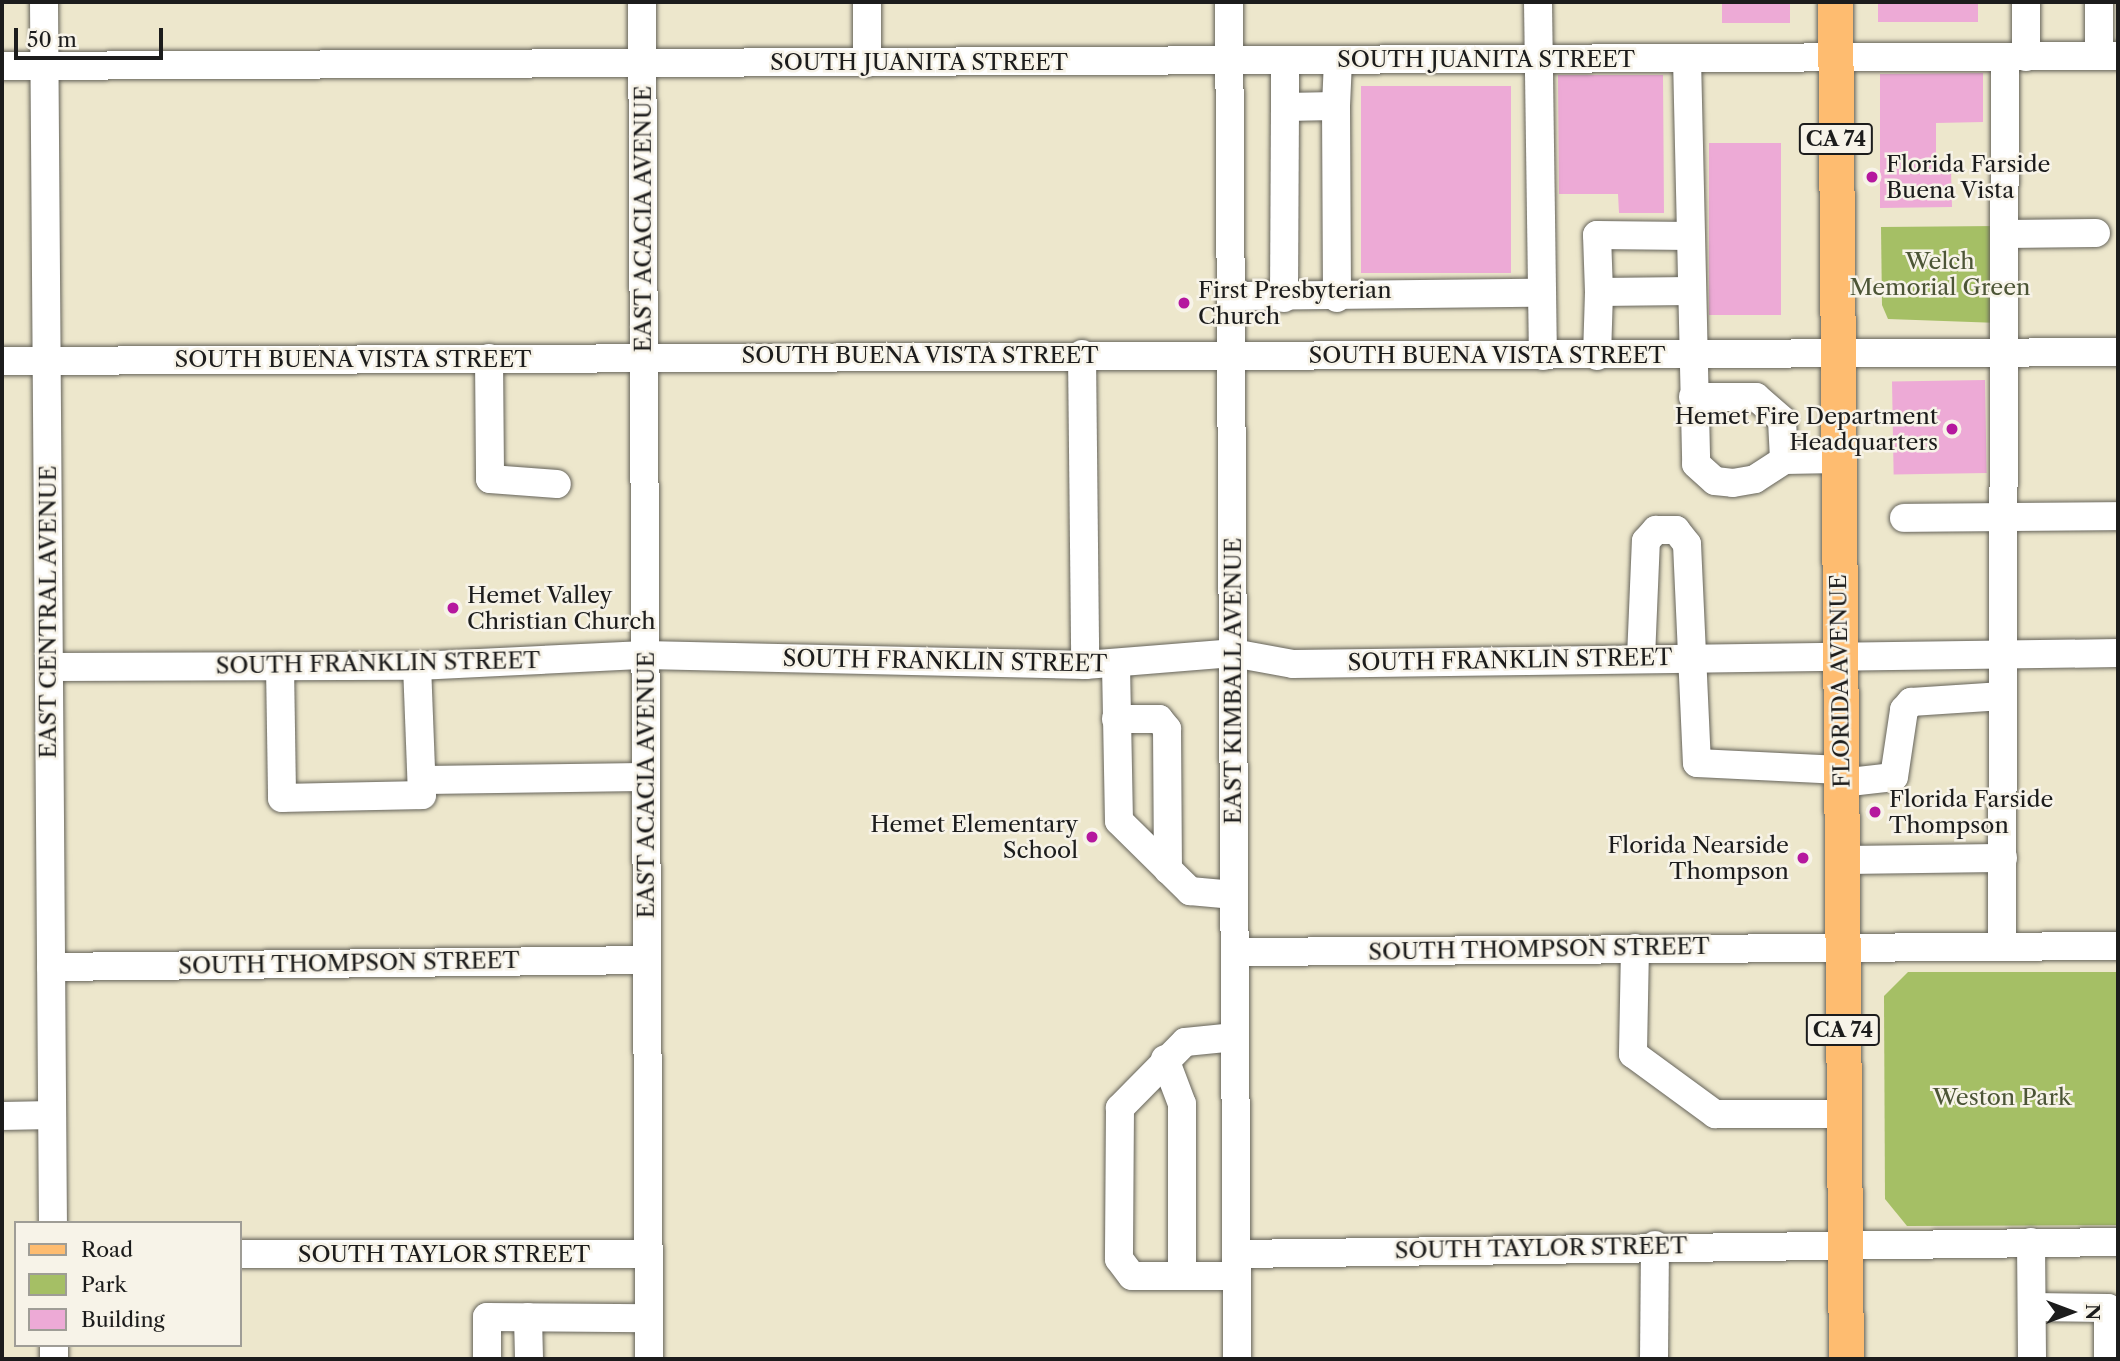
<!DOCTYPE html>
<html>
<head>
<meta charset="utf-8">
<style>
	body { margin:0 }
	#map { position:relative; width:2120px; height:1361px; overflow:hidden; background:#ede7cc; font-family:"Libre Caslon Text",serif }
	div>[style] { position:absolute }
	.green>* { inset:0; background:#a5bf65 }
	.building>* { inset:0; background:#edaad6; transform-origin:0 0 }
	.roads { filter:drop-shadow(0 0 2px #65635a) drop-shadow(0 0 2px #65635a) }
	.minor>* { height:28px; margin:-14px; padding:0 14px; transform-origin:14px; border-radius:14px; background:#fff }
	.major>* { height:35px; margin:-17.5px; padding:0 17.5px; transform-origin:17.5px; border-radius:17.5px; background:#febc70 }
	.dots>* { width:19px; height:19px; translate:-50% -50%; box-sizing:border-box; border:4px solid #f7f3e8; border-radius:50% }
	span { translate:-50% -50%; white-space:nowrap; text-align:center; line-height:1.15; -webkit-text-stroke:5px #f7f3e8; paint-order:stroke }
	.shield-label span { padding:2px 5px; background:#f7f3e8; border:2px solid; border-radius:5px; -webkit-text-stroke-width:0 }
	.shield-label { font-size:21px; color:#1c1c1c; font-weight:700 }
	.street-label { font-size:23px; color:#1c1c1c }
	.poi-label { font-size:23px; color:#1c1c1c }
	.left { translate:0 -50%; text-align:left }
	.right { translate:-100% -50%; text-align:right }
	.park-label { font-size:23px; color:#4c5536 }
	.frame { position:absolute; inset:0; border:4px solid #1c1c1c; pointer-events:none }
	.legend { position:absolute; left:14px; top:1221px; width:228px; height:126px; box-sizing:border-box; background:#f7f3e8; border:2px solid #9f9d96; margin:0; padding:9px 12px; list-style:none; font-size:21px; color:#1c1c1c }
	.legend li { display:flex; align-items:center; gap:14px; height:35px }
	.legend b { width:35px; border:2px solid #9f9d96 }
	.north { position:absolute; left:2036px; top:1277px; width:70px; height:70px; -webkit-text-stroke:5px #f7f3e8; paint-order:stroke; rotate:90deg; font-size:19px; font-weight:700; line-height:28px; text-align:center; color:#1c1c1c }
	.north::after { content:''; display:block; margin:auto; width:24px; height:32px; background:#1c1c1c; clip-path:polygon(50% 0,100% 100%,50% 72%,0 100%) }
	.scale { position:absolute; left:14px; top:28px; width:149px; height:32px; box-sizing:border-box; border:4px solid #1c1c1c; border-top:0; padding-left:9px; font-size:21px; line-height:24px; white-space:nowrap; color:#1c1c1c; -webkit-text-stroke:5px #f7f3e8; paint-order:stroke }
</style>
</head>
<body>
<div id="map">
	<div class="green">
		<div style="clip-path:polygon(1997px 226px,1999px 323px,1888px 319px,1882px 305px,1881px 227px)"></div>
		<div style="clip-path:polygon(1908px 972px,2118px 972px,2118px 1225px,1907px 1226px,1885px 1199px,1884px 996px)"></div>
	</div>
	<div class="building">
		<div style="left:1722px;top:2px;width:68px;height:21px"></div>
		<div style="left:1878px;top:2px;width:100px;height:20px"></div>
		<div style="clip-path:polygon(1983px 73px,1983px 122px,1936px 123px,1936px 169px,1951px 169px,1952px 207px,1880px 208px,1880px 74px)"></div>
		<div style="clip-path:polygon(1558px 75px,1663px 75px,1664px 213px,1619px 213px,1618px 194px,1559px 194px)"></div>
		<div style="left:1361px;top:86px;width:150px;height:187px"></div>
		<div style="left:1709px;top:143px;width:72px;height:172px"></div>
		<div style="left:1985px;top:380px;width:93px;height:93px;rotate:89deg"></div>
	</div>
	<div class="roads">
		<div class="minor">
			<div style="left:44px;top:2px;width:1221px;rotate:89.58deg"></div>
			<div style="left:642px;top:2px;width:1357px;rotate:89.7deg"></div>
			<div style="left:1229px;top:2px;width:1357px;rotate:89.66deg"></div>
			<div style="left:1538px;top:2px;width:354px;rotate:89.2deg"></div>
			<div style="left:2026px;top:2px;width:55px;rotate:90deg"></div>
			<div style="left:2099px;top:2px;width:54px;rotate:90deg"></div>
			<div style="left:1687px;top:58px;width:406px;rotate:88.7deg"></div>
			<div style="left:1696px;top:464px;width:25px;rotate:42deg"></div>
			<div style="left:1715px;top:481px;width:18px;rotate:6deg"></div>
			<div style="left:1733px;top:483px;width:22px;rotate:-10deg"></div>
			<div style="left:1755px;top:479px;width:35px;rotate:-33deg"></div>
			<div style="left:1784px;top:460px;width:55px;rotate:-1deg"></div>
			<div style="left:1285px;top:60px;width:47px;rotate:90deg"></div>
			<div style="left:1285px;top:107px;width:51px;rotate:-1.1deg"></div>
			<div style="left:1336px;top:106px;width:46px;rotate:-87.5deg"></div>
			<div style="left:867px;top:63px;width:61px;rotate:-90deg"></div>
			<div style="left:2px;top:66px;width:2116px;rotate:-0.27deg"></div>
			<div style="left:1336px;top:106px;width:192px;rotate:89.7deg"></div>
			<div style="left:2006px;top:234px;width:90px;rotate:-0.6deg"></div>
			<div style="left:1690px;top:236px;width:93px;rotate:-179.4deg"></div>
			<div style="left:1597px;top:235px;width:57px;rotate:88deg"></div>
			<div style="left:1599px;top:292px;width:92px;rotate:-0.6deg"></div>
			<div style="left:1231px;top:296px;width:310px;rotate:-0.6deg"></div>
			<div style="left:1284px;top:298px;width:191px;rotate:-89.7deg"></div>
			<div style="left:1082px;top:354px;width:311px;rotate:89.4deg"></div>
			<div style="left:1597px;top:356px;width:64px;rotate:-88.2deg"></div>
			<div style="left:489px;top:358px;width:121px;rotate:89.5deg"></div>
			<div style="left:490px;top:479px;width:67px;rotate:4.3deg"></div>
			<div style="left:2px;top:361px;width:2116px;rotate:-0.24deg"></div>
			<div style="left:1693px;top:397px;width:63px"></div>
			<div style="left:1756px;top:397px;width:35px;rotate:41deg"></div>
			<div style="left:1782px;top:420px;width:40px;rotate:87.1deg"></div>
			<div style="left:1904px;top:518px;width:214px;rotate:-0.5deg"></div>
			<div style="left:1641px;top:658px;width:117px;rotate:-87.6deg"></div>
			<div style="left:1646px;top:541px;width:15px;rotate:-48deg"></div>
			<div style="left:1656px;top:530px;width:20px"></div>
			<div style="left:1676px;top:530px;width:18px;rotate:52deg"></div>
			<div style="left:1687px;top:544px;width:219px;rotate:87.4deg"></div>
			<div style="left:1697px;top:763px;width:144px;rotate:2.8deg"></div>
			<div style="left:1116px;top:665px;width:156px;rotate:88.9deg"></div>
			<div style="left:1119px;top:821px;width:100px;rotate:44.6deg"></div>
			<div style="left:1190px;top:891px;width:44px;rotate:5.2deg"></div>
			<div style="left:280px;top:666px;width:132px;rotate:89.1deg"></div>
			<div style="left:282px;top:798px;width:140px;rotate:-1.2deg"></div>
			<div style="left:422px;top:795px;width:129px;rotate:-92.2deg"></div>
			<div style="left:49px;top:667px;width:368px;rotate:-0.2deg"></div>
			<div style="left:417px;top:666px;width:228px;rotate:-2.8deg"></div>
			<div style="left:645px;top:655px;width:440px;rotate:1.3deg"></div>
			<div style="left:1085px;top:665px;width:148px;rotate:-4.6deg"></div>
			<div style="left:1233px;top:653px;width:61px;rotate:10.4deg"></div>
			<div style="left:1293px;top:664px;width:825px;rotate:-0.76deg"></div>
			<div style="left:1116px;top:719px;width:43px"></div>
			<div style="left:1159px;top:719px;width:13px;rotate:51deg"></div>
			<div style="left:1167px;top:729px;width:141px;rotate:89.6deg"></div>
			<div style="left:422px;top:780px;width:224px;rotate:-0.8deg"></div>
			<div style="left:1841px;top:783px;width:53px;rotate:-6.5deg"></div>
			<div style="left:1894px;top:777px;width:68px;rotate:-81.5deg"></div>
			<div style="left:1904px;top:710px;width:11px;rotate:-49deg"></div>
			<div style="left:1911px;top:702px;width:92px;rotate:-3.7deg"></div>
			<div style="left:1842px;top:860px;width:161px;rotate:-0.7deg"></div>
			<div style="left:2002px;top:946px;width:889px;rotate:-89.81deg"></div>
			<div style="left:1635px;top:948px;width:106px;rotate:91.1deg"></div>
			<div style="left:1633px;top:1054px;width:102px;rotate:36.2deg"></div>
			<div style="left:1715px;top:1114px;width:129px"></div>
			<div style="left:1235px;top:952px;width:883px;rotate:-0.39deg"></div>
			<div style="left:51px;top:967px;width:596px;rotate:-0.67deg"></div>
			<div style="left:1235px;top:1037px;width:50px;rotate:174.3deg"></div>
			<div style="left:1185px;top:1042px;width:93px;rotate:134.6deg"></div>
			<div style="left:1120px;top:1108px;width:151px;rotate:90.4deg"></div>
			<div style="left:1119px;top:1259px;width:21px;rotate:53deg"></div>
			<div style="left:1132px;top:1276px;width:105px"></div>
			<div style="left:1165px;top:1059px;width:48px;rotate:69.3deg"></div>
			<div style="left:1182px;top:1104px;width:172px;rotate:90deg"></div>
			<div style="left:2px;top:1116px;width:50px;rotate:-1.1deg"></div>
			<div style="left:2031px;top:1242px;width:117px;rotate:89.5deg"></div>
			<div style="left:240px;top:1254px;width:408px"></div>
			<div style="left:1236px;top:1254px;width:882px;rotate:-0.78deg"></div>
			<div style="left:2032px;top:1307px;width:76px;rotate:0.8deg"></div>
			<div style="left:2108px;top:1308px;width:51px;rotate:90deg"></div>
			<div style="left:528px;top:1317px;width:42px;rotate:88.6deg"></div>
			<div style="left:54px;top:1345px;width:14px;rotate:90deg"></div>
			<div style="left:487px;top:1359px;width:42px;rotate:-90deg"></div>
			<div style="left:487px;top:1317px;width:162px;rotate:0.4deg"></div>
			<div style="left:1654px;top:1359px;width:114px;rotate:-89.5deg"></div>
		</div>
		<div class="major">
			<div style="left:1835px;top:2px;width:1357px;rotate:89.54deg"></div>
		</div>
	</div>
	<div class="dots">
		<div style="left:1872px;top:177px;background:#b5179e"></div>
		<div style="left:1184px;top:303px;background:#b5179e"></div>
		<div style="left:1952px;top:429px;background:#b5179e"></div>
		<div style="left:453px;top:608px;background:#b5179e"></div>
		<div style="left:1875px;top:812px;background:#b5179e"></div>
		<div style="left:1092px;top:837px;background:#b5179e"></div>
		<div style="left:1803px;top:858px;background:#b5179e"></div>
	</div>
	<div class="shield-label">
		<span style="left:1836px;top:139px">CA 74</span>
		<span style="left:1843px;top:1030px">CA 74</span>
	</div>
	<div class="street-label">
		<span style="left:1486px;top:59px">SOUTH JUANITA STREET</span>
		<span style="left:919px;top:62px">SOUTH JUANITA STREET</span>
		<span style="left:643px;top:219px;rotate:-90deg">EAST ACACIA AVENUE</span>
		<span style="left:920px;top:355px">SOUTH BUENA VISTA STREET</span>
		<span style="left:1487px;top:355px">SOUTH BUENA VISTA STREET</span>
		<span style="left:353px;top:359px">SOUTH BUENA VISTA STREET</span>
		<span style="left:48px;top:612px;rotate:-90deg">EAST CENTRAL AVENUE</span>
		<span style="left:1510px;top:660px;rotate:-1deg">SOUTH FRANKLIN STREET</span>
		<span style="left:945px;top:661px;rotate:1deg">SOUTH FRANKLIN STREET</span>
		<span style="left:378px;top:663px;rotate:-1deg">SOUTH FRANKLIN STREET</span>
		<span style="left:1233px;top:681px;rotate:-90deg">EAST KIMBALL AVENUE</span>
		<span style="left:1840px;top:681px;rotate:-91deg">FLORIDA AVENUE</span>
		<span style="left:646px;top:785px;rotate:-90deg">EAST ACACIA AVENUE</span>
		<span style="left:1539px;top:949px;rotate:-1deg">SOUTH THOMPSON STREET</span>
		<span style="left:349px;top:963px;rotate:-1deg">SOUTH THOMPSON STREET</span>
		<span style="left:1541px;top:1248px;rotate:-1deg">SOUTH TAYLOR STREET</span>
		<span style="left:444px;top:1254px">SOUTH TAYLOR STREET</span>
	</div>
	<div class="poi-label">
		<span class="left" style="left:1886px;top:177px">Florida Farside<br>Buena Vista</span>
		<span class="left" style="left:1198px;top:303px">First Presbyterian<br>Church</span>
		<span class="right" style="left:1938px;top:429px">Hemet Fire Department<br>Headquarters</span>
		<span class="left" style="left:467px;top:608px">Hemet Valley<br>Christian Church</span>
		<span class="left" style="left:1889px;top:812px">Florida Farside<br>Thompson</span>
		<span class="right" style="left:1078px;top:837px">Hemet Elementary<br>School</span>
		<span class="right" style="left:1789px;top:858px">Florida Nearside<br>Thompson</span>
	</div>
	<div class="park-label">
		<span style="left:1940px;top:274px">Welch<br>Memorial Green</span>
		<span style="left:2002px;top:1097px">Weston Park</span>
	</div>
	<div class="frame"></div>
	<ul class="legend">
	<li><b style="height:9px;background:#febc70"></b>Road</li>
	<li><b style="height:19px;background:#a5bf65"></b>Park</li>
	<li><b style="height:19px;background:#edaad6"></b>Building</li>
	</ul>
	<div class="north">N</div>
	<div class="scale">50 m</div>
</div>
</body>
</html>
